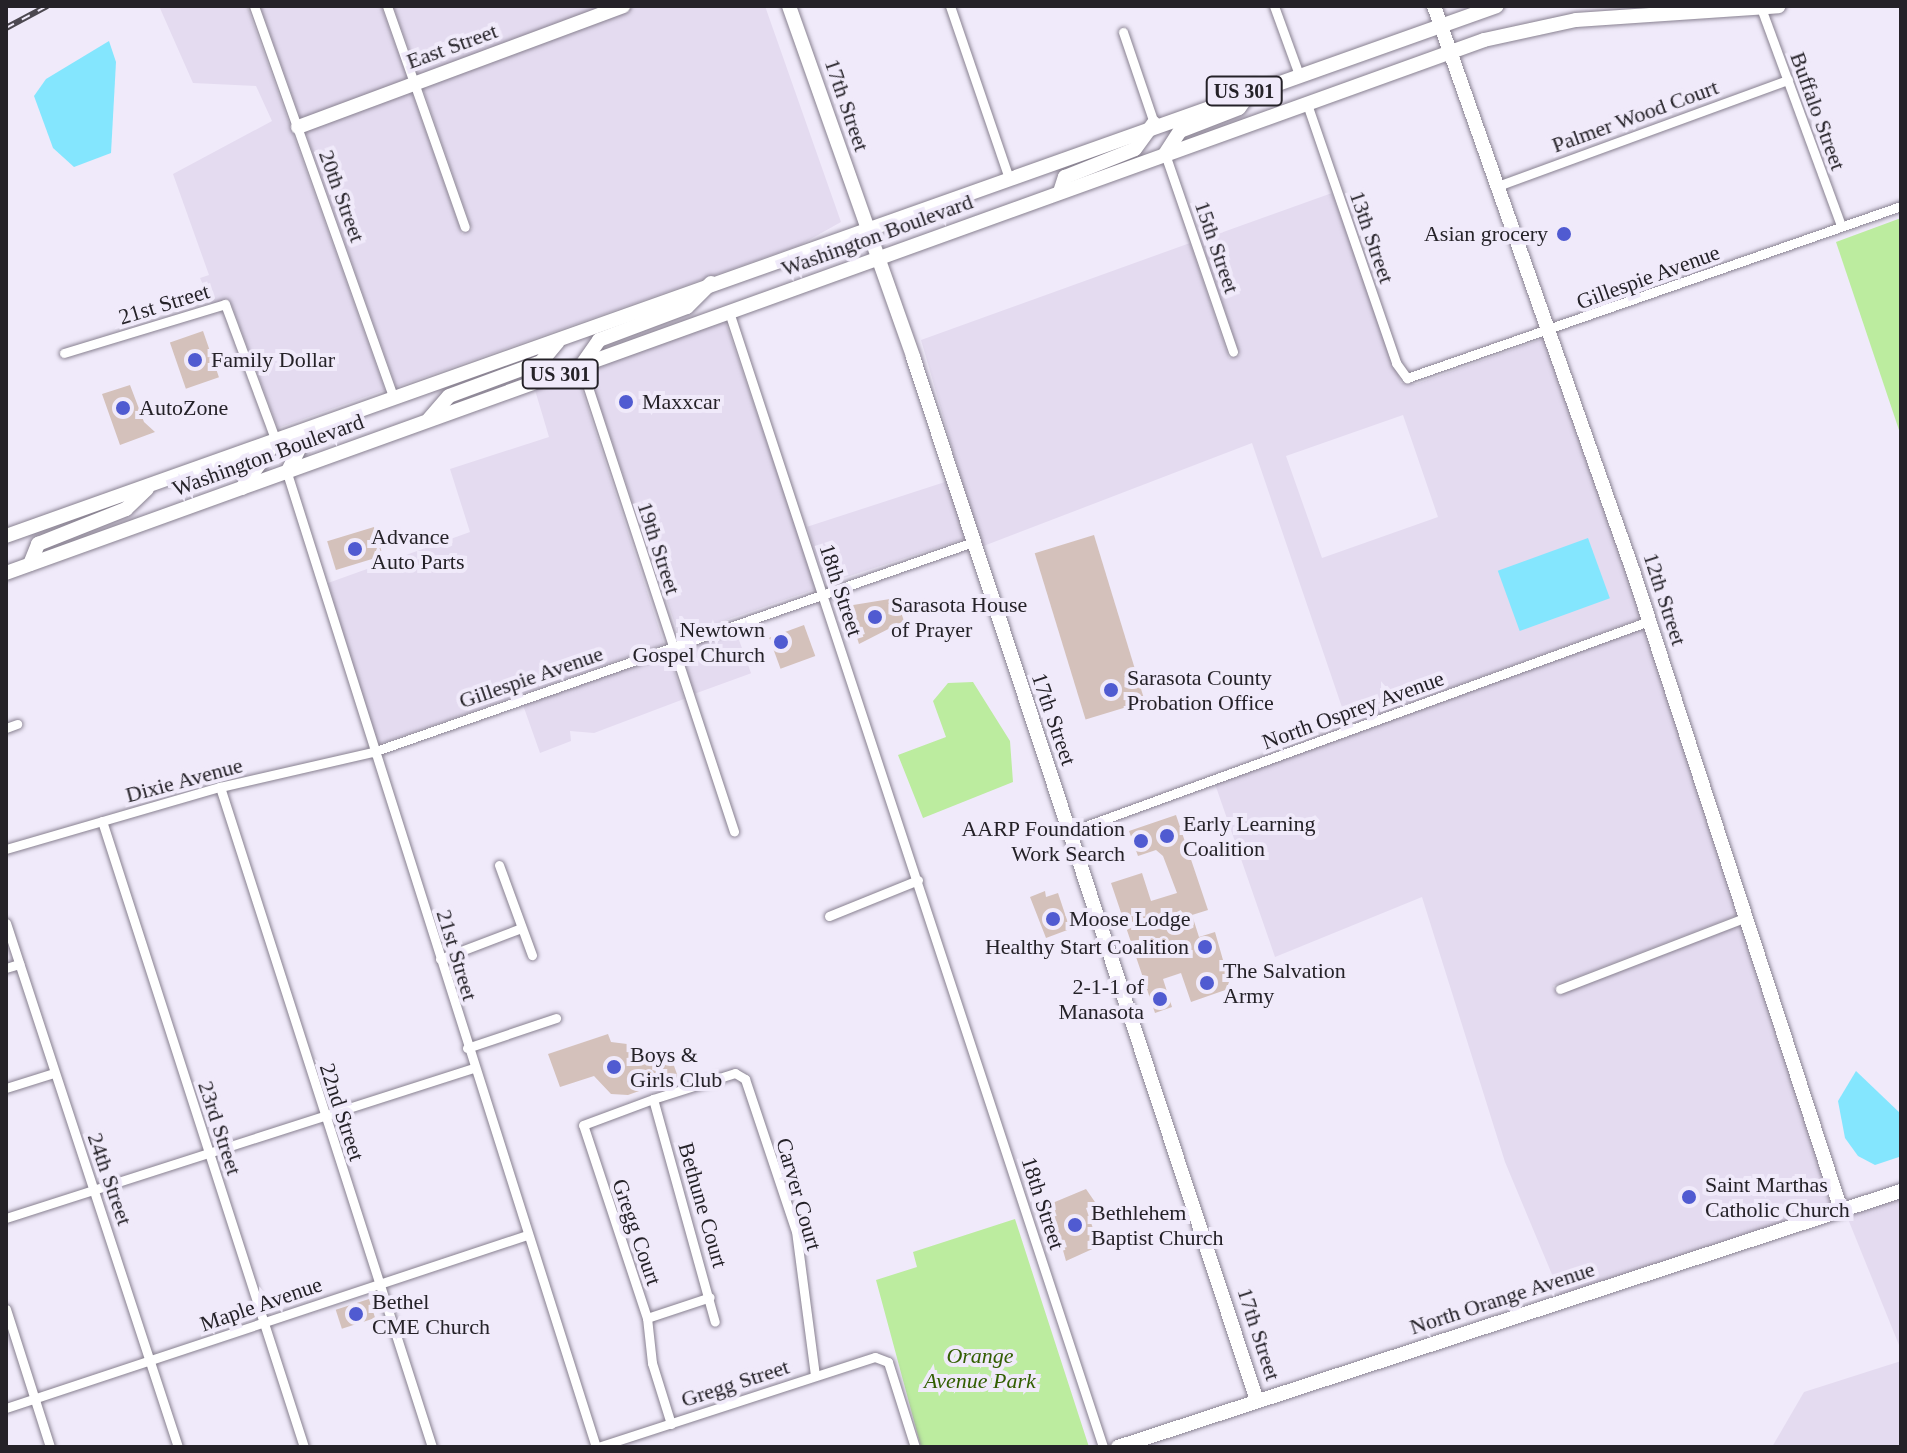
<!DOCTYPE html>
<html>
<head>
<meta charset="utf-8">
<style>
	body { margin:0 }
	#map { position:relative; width:1907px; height:1453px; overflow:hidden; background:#f0eafa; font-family:Georgia,serif }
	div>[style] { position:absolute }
	.industrial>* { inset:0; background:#e4dbf0; transform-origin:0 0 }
	.green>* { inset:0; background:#bcec9f }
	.water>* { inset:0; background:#84e6fe; transform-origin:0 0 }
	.building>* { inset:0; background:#d4c1bb; transform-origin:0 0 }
	.roads { filter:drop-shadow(0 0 2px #888190) drop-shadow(0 0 2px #888190) }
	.street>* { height:9px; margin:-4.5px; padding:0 4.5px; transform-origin:4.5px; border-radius:4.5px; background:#fff }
	.secondary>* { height:14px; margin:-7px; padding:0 7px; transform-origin:7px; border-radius:7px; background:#fff }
	.primary>* { height:14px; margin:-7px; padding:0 7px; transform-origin:7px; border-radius:7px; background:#fff }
	.rail>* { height:6px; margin-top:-3px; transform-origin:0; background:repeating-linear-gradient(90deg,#f0eafa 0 9px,#4c4850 0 18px); box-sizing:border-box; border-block:2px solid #4c4850 }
	.dots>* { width:22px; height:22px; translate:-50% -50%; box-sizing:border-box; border:4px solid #f0eafa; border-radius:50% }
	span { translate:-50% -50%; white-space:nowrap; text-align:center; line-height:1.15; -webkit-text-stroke:8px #f0eafa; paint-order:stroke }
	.shield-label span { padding:2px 6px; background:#f0eafa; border:2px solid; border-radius:6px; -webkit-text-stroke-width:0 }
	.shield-label { font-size:20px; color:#252228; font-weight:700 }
	.street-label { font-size:22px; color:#252228 }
	.poi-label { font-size:22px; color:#252228 }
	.right { translate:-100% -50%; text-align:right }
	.left { translate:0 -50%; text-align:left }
	.park-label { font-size:22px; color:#325e02; font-style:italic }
	.frame { position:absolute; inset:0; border:8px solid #252228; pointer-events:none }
</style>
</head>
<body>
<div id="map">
	<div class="industrial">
		<div style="clip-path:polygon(159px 6px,247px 6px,385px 390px,278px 428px,231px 303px,211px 303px,200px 278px,209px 275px,173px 174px,272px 121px,256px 86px,193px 83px)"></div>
		<div style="clip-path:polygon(260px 6px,381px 6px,408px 80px,301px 120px)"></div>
		<div style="clip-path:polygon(393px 6px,607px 6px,419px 76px)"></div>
		<div style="clip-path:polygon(638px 6px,765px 6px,841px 222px,800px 245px,396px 387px,305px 130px,411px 90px,462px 234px,472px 229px,422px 86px)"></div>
		<div style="clip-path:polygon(evenodd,1332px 193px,1401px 383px,1416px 384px,1545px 338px,1642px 618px,1348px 725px,1252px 443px,981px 547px,921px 340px,1190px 243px,1229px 358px,1240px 355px,1201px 240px,1332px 193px,1403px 415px,1438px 517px,1322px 558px,1286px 456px,1403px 415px)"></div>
		<div style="left:725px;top:321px;width:283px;height:146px;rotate:71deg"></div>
		<div style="clip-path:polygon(577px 375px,664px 644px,377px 745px,328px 583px,470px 532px,450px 469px,549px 437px,535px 390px)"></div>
		<div style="left:948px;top:481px;width:60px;height:148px;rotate:72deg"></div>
		<div style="clip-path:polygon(1645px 628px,1740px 914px,1553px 986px,1558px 995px,1743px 924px,1833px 1207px,1561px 1296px,1505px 1162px,1422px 897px,1275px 957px,1215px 784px)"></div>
		<div style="left:735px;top:629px;width:47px;height:60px;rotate:70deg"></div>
		<div style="clip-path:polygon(668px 654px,684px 699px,594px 733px,570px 731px,571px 741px,540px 753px,523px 705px)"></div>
		<div style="clip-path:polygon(1901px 1197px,1901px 1350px,1846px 1214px)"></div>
		<div style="clip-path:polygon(1901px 1361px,1901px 1447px,1772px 1447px,1804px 1392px)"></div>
	</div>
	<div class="green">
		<div style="clip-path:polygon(1901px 218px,1901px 436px,1836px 242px)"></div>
		<div style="clip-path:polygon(973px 682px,1010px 741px,1013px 782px,923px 818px,898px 755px,946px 737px,933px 701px,948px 683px)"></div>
		<div style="clip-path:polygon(1015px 1219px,1089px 1447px,921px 1447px,876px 1280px,917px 1267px,913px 1252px)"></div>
	</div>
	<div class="water">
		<div style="clip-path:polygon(109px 41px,116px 62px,111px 153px,74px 167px,53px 148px,34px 96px,46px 79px)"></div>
		<div style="left:1588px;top:538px;width:64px;height:96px;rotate:70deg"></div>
		<div style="clip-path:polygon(1856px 1071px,1901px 1114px,1899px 1157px,1875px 1165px,1858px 1156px,1845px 1138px,1838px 1101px)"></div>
	</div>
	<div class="building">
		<div style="left:203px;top:331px;width:49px;height:35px;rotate:71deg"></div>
		<div style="clip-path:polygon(130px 385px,144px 422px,155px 432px,120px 445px,102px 394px)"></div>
		<div style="left:374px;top:527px;width:30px;height:49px;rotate:73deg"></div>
		<div style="left:1094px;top:535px;width:174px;height:62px;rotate:73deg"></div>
		<div style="clip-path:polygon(896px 598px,904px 621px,859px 644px,847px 606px)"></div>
		<div style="left:804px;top:625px;width:33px;height:37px;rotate:70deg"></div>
		<div style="clip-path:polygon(1176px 815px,1208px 910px,1192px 915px,1199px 937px,1215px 932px,1231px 988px,1191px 1002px,1181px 973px,1163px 979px,1172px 1007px,1155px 1013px,1111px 883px,1142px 873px,1151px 901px,1177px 893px,1163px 856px,1156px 850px,1138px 856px,1129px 831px)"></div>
		<div style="clip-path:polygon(1045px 891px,1046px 897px,1058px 893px,1070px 929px,1046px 938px,1030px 897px)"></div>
		<div style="clip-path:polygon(608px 1034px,611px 1042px,635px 1045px,644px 1058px,668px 1049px,678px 1077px,628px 1095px,611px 1094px,594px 1076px,560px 1087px,548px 1054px)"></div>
		<div style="clip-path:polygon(1086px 1189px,1097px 1205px,1086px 1208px,1099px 1246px,1066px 1261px,1050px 1204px)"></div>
		<div style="left:369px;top:1299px;width:20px;height:35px;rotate:72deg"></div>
	</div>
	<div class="roads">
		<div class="street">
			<div style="left:254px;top:6px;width:417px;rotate:70.4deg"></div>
			<div style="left:387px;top:6px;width:234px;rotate:70.6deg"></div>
			<div style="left:950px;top:6px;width:179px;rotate:71.1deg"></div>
			<div style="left:1274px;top:6px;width:70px;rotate:70deg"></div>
			<div style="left:1761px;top:8px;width:232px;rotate:69.8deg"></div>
			<div style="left:1123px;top:32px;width:96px;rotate:71.2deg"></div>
			<div style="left:1307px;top:104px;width:274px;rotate:71deg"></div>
			<div style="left:1396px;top:363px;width:19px;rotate:54deg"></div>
			<div style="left:1407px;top:378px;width:523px;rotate:-19.2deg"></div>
			<div style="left:1165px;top:154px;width:209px;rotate:71deg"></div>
			<div style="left:1495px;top:187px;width:312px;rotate:-20.1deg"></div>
			<div style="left:729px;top:312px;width:1195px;rotate:71.76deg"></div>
			<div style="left:64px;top:353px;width:168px;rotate:-16.9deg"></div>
			<div style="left:225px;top:304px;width:146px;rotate:69.6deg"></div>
			<div style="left:581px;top:366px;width:490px;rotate:71.8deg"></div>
			<div style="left:287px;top:473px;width:1022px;rotate:72.4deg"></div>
			<div style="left:6px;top:728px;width:12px;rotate:-20deg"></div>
			<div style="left:220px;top:787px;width:693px;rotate:72.19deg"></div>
			<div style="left:102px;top:821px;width:658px;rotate:72.12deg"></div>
			<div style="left:1069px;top:832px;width:617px;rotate:-19.99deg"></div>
			<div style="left:6px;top:849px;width:223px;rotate:-16.2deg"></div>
			<div style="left:220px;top:787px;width:157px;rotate:-12.9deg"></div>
			<div style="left:373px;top:752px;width:636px;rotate:-19.29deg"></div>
			<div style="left:499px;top:865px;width:96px;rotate:69.9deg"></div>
			<div style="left:829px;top:916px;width:96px;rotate:-22deg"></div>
			<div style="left:6px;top:923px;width:552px;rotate:71.83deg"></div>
			<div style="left:440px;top:959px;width:87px;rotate:-20.9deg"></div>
			<div style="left:6px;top:968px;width:14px;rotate:-17deg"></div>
			<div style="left:1560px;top:989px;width:200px;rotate:-21.1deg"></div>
			<div style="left:467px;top:1048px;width:94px;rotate:-18.6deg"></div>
			<div style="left:6px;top:1088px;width:50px;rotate:-17.4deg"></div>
			<div style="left:653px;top:1099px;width:231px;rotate:74.5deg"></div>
			<div style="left:6px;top:1218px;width:490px;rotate:-17.8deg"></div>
			<div style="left:6px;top:1309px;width:145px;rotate:72.3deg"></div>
			<div style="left:647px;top:1318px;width:66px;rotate:-18.4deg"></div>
			<div style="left:6px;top:1408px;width:549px;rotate:-18.37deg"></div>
			<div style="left:671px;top:1424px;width:64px;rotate:-107.3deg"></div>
			<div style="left:652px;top:1363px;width:45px;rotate:-96.3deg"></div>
			<div style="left:647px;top:1318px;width:203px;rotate:-108.3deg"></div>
			<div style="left:583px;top:1125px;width:75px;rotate:-20.4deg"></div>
			<div style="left:653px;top:1099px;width:86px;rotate:-17.6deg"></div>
			<div style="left:735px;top:1073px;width:12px;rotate:31deg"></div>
			<div style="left:745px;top:1079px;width:160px;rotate:71.5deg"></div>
			<div style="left:796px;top:1231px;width:146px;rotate:82.5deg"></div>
			<div style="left:598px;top:1447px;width:291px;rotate:-18deg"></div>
			<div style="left:875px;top:1357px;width:14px;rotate:21deg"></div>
			<div style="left:888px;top:1362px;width:89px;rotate:72.4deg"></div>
		</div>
		<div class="secondary">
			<div style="left:789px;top:6px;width:372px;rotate:70.5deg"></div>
			<div style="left:913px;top:357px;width:1099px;rotate:71.76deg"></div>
			<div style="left:1434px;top:6px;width:599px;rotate:70.6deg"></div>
			<div style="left:1633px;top:571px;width:672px;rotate:71.97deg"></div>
			<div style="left:298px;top:127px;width:347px;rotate:-20.4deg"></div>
			<div style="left:1118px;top:1447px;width:824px;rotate:-18.11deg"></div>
		</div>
		<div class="primary">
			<div style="left:1165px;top:154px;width:27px;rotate:-57deg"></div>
			<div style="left:1180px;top:131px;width:63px;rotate:-21.3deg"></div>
			<div style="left:1239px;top:108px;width:26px;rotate:-54deg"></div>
			<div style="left:1060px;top:192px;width:16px;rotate:-72deg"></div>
			<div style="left:1065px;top:177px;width:75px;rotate:-21.8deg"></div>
			<div style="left:1135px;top:149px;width:32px;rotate:-54deg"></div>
			<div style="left:581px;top:366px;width:32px;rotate:-55deg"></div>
			<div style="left:599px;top:340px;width:94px;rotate:-20.6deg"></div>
			<div style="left:687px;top:307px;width:34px;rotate:-45deg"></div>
			<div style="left:429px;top:419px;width:30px;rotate:-49deg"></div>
			<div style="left:449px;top:396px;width:98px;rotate:-20.3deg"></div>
			<div style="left:541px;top:362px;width:26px;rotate:-50deg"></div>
			<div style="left:287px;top:473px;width:47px;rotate:-63.4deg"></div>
			<div style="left:242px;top:488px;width:58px;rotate:-54.1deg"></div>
			<div style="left:6px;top:536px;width:1582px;rotate:-19.57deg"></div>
			<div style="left:30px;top:564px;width:22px;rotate:-68deg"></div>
			<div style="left:38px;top:544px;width:95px;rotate:-21.7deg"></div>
			<div style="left:126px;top:509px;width:29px;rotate:-44deg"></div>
			<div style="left:6px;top:573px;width:1571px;rotate:-19.83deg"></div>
			<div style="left:1484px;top:40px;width:94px;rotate:-12.3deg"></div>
			<div style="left:1576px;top:20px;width:203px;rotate:-3.9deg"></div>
		</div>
	</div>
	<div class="rail">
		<div style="left:6px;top:28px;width:47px;rotate:-28.2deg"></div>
	</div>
	<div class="dots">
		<div style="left:1564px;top:234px;background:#505bd1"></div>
		<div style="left:195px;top:360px;background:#505bd1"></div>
		<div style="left:626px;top:402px;background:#505bd1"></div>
		<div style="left:123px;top:408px;background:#505bd1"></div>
		<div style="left:355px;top:549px;background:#505bd1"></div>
		<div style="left:875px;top:617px;background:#505bd1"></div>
		<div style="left:781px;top:642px;background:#505bd1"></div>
		<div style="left:1111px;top:690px;background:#505bd1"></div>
		<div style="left:1167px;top:836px;background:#505bd1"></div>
		<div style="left:1141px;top:841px;background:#505bd1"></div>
		<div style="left:1053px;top:919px;background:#505bd1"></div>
		<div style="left:1205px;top:947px;background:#505bd1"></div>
		<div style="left:1207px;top:983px;background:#505bd1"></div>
		<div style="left:1160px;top:999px;background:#505bd1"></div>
		<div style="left:614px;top:1067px;background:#505bd1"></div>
		<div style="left:1689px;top:1197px;background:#505bd1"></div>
		<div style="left:1075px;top:1225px;background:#505bd1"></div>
		<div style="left:356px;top:1314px;background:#505bd1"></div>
	</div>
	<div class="shield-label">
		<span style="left:1244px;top:91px">US 301</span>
		<span style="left:560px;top:374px">US 301</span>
	</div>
	<div class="street-label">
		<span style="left:452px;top:46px;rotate:-20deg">East Street</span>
		<span style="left:847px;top:105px;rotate:71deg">17th Street</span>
		<span style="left:1818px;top:111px;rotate:70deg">Buffalo Street</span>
		<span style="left:1635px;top:116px;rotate:-20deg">Palmer Wood Court</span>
		<span style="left:342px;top:196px;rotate:70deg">20th Street</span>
		<span style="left:877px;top:235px;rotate:-20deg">Washington Boulevard</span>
		<span style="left:1372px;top:237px;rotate:71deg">13th Street</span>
		<span style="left:1217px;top:247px;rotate:71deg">15th Street</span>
		<span style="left:1648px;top:277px;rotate:-20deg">Gillespie Avenue</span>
		<span style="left:164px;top:304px;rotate:-17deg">21st Street</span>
		<span style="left:268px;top:455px;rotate:-20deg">Washington Boulevard</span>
		<span style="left:659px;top:548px;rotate:72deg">19th Street</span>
		<span style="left:841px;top:590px;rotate:72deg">18th Street</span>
		<span style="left:1665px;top:599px;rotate:72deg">12th Street</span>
		<span style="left:531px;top:677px;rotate:-19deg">Gillespie Avenue</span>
		<span style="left:1353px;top:710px;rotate:-20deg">North Osprey Avenue</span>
		<span style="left:1054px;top:719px;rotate:71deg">17th Street</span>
		<span style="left:184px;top:780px;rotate:-15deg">Dixie Avenue</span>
		<span style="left:457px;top:955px;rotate:73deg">21st Street</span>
		<span style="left:342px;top:1112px;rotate:72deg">22nd Street</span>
		<span style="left:220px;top:1128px;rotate:72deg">23rd Street</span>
		<span style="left:110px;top:1179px;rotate:71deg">24th Street</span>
		<span style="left:799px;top:1194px;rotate:74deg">Carver Court</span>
		<span style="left:1043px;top:1203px;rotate:72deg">18th Street</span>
		<span style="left:703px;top:1205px;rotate:74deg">Bethune Court</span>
		<span style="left:637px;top:1232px;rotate:71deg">Gregg Court</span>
		<span style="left:1502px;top:1298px;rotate:-18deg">North Orange Avenue</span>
		<span style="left:261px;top:1304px;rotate:-19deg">Maple Avenue</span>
		<span style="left:1259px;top:1334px;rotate:72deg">17th Street</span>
		<span style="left:735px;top:1383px;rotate:-18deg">Gregg Street</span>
	</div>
	<div class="poi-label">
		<span class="right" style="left:1548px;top:234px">Asian grocery</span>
		<span class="left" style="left:211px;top:360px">Family Dollar</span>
		<span class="left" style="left:642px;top:402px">Maxxcar</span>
		<span class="left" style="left:139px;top:408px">AutoZone</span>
		<span class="left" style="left:371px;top:549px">Advance<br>Auto Parts</span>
		<span class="left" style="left:891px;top:617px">Sarasota House<br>of Prayer</span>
		<span class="right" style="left:765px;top:642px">Newtown<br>Gospel Church</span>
		<span class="left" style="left:1127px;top:690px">Sarasota County<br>Probation Office</span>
		<span class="left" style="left:1183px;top:836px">Early Learning<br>Coalition</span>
		<span class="right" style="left:1125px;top:841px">AARP Foundation<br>Work Search</span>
		<span class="left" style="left:1069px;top:919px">Moose Lodge</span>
		<span class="right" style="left:1189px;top:947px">Healthy Start Coalition</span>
		<span class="left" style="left:1223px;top:983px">The Salvation<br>Army</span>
		<span class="right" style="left:1144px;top:999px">2-1-1 of<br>Manasota</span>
		<span class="left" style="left:630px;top:1067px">Boys &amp;<br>Girls Club</span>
		<span class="left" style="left:1705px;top:1197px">Saint Marthas<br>Catholic Church</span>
		<span class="left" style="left:1091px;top:1225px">Bethlehem<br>Baptist Church</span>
		<span class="left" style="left:372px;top:1314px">Bethel<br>CME Church</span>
	</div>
	<div class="park-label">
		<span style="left:980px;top:1368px">Orange<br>Avenue Park</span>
	</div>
	<div class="frame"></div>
</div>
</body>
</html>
